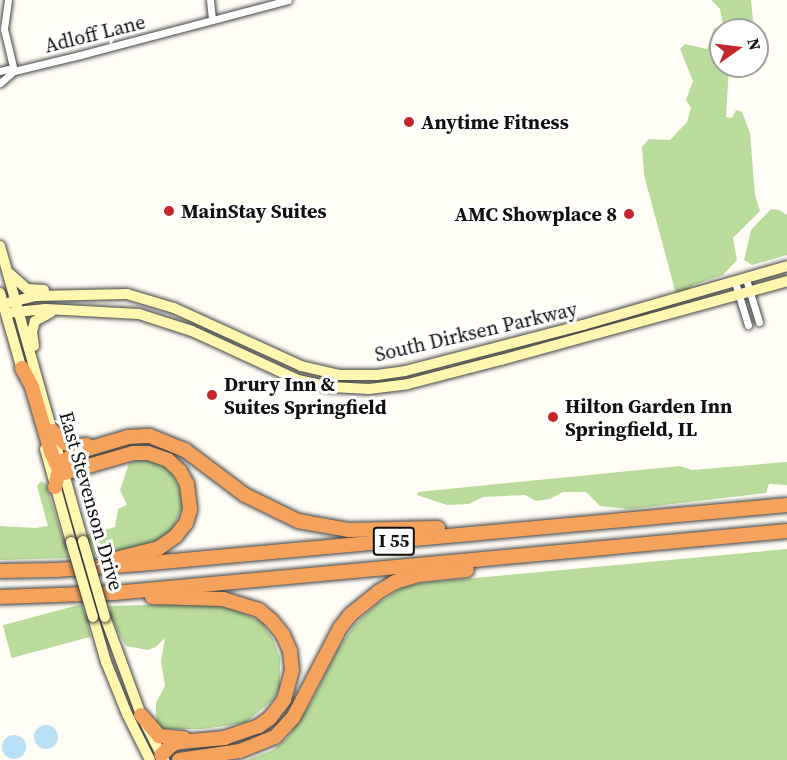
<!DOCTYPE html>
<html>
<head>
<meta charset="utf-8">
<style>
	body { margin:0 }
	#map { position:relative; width:787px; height:760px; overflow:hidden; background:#fffdf5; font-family:"Source Serif 4",serif }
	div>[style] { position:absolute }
	.forest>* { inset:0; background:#b9dc9c; transform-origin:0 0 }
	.water>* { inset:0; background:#b9e0f7 }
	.round { border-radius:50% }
	.roads { filter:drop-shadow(0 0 2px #444) drop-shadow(0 0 2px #444) }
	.minor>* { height:7px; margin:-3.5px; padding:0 3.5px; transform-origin:3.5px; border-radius:3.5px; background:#fff }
	.secondary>* { height:10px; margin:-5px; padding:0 5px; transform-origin:5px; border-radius:5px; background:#fff6b0 }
	.motorway>* { height:14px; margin:-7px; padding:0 7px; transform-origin:7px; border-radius:7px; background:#f5a25d }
	.bridges { filter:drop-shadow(0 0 2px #333) drop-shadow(0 0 2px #333) }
	.secondary-bridge>* { height:10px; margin:-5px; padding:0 5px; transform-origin:5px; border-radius:5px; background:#fff6b0 }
	.dots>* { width:16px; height:16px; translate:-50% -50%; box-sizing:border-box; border:3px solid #fff; border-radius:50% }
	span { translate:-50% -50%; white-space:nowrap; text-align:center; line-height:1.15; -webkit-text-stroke:6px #fff; paint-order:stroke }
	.shield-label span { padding:2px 4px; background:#fff; border:2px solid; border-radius:4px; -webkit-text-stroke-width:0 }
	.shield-label { font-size:18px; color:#111; font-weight:700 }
	.street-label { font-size:20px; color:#111 }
	.poi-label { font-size:20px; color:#111; font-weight:700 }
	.left { translate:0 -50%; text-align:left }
	.right { translate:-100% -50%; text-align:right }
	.north { position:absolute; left:709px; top:18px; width:60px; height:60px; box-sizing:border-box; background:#fff; border:2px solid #a0a0a0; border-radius:50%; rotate:76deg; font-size:16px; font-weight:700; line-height:24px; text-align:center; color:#111 }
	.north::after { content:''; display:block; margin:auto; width:21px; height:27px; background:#c4262e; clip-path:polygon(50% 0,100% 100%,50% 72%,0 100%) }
</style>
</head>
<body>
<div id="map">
	<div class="forest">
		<div style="clip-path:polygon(711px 0,751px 0,754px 30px,721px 30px,721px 66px,729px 66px,726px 117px,732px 118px,736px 110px,742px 112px,750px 133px,755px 195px,760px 211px,733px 238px,737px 260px,723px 275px,693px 285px,687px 291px,676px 294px,644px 175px,642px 147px,649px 139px,670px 140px,687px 122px,691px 108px,686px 100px,693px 81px,680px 49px,685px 44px,707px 49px,714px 28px,724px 29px,720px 9px)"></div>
		<div style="clip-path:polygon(771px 209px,779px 210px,787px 215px,787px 255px,752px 265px,744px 260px,751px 230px)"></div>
		<div style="clip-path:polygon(144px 459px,156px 462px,170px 470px,181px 491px,182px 508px,171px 533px,153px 543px,124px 552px,94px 555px,88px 534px,115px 527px,118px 509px,127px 505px,120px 490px,129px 463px)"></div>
		<div style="clip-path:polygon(787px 462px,787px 485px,769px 484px,766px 493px,630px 509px,600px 506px,586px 492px,563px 492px,550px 499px,536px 501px,525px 495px,483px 497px,469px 504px,447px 505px,417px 495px,418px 492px,680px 466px,692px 470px)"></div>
		<div style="clip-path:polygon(41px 481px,46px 484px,69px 558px,0 560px,0 526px,36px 528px,48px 526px,37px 486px)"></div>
		<div style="clip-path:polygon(787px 549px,787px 760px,247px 760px,273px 750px,287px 738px,312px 701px,338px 649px,355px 624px,376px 605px,403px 587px,421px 583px)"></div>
		<div style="clip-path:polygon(206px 603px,235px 610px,261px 621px,273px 639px,280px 657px,280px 687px,275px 698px,245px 723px,203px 729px,163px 729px,157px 723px,156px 715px,156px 703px,165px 686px,161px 661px,165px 638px,156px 647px,148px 650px,126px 646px,114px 624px,109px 606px)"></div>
		<div style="left:82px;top:604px;width:34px;height:82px;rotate:75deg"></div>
	</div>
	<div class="water">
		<div class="round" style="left:34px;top:725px;width:24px;height:24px"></div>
		<div class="round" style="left:2px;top:735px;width:24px;height:24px"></div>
	</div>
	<div class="roads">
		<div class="minor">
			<div style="left:8px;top:0;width:29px;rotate:98deg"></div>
			<div style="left:4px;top:29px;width:43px;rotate:76.6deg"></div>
			<div style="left:210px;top:0;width:20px;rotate:84deg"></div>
			<div style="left:0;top:71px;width:8px;rotate:-14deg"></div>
			<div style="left:8px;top:69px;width:6px;rotate:18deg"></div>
			<div style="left:14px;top:71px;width:68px;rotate:-13.6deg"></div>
			<div style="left:80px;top:55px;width:215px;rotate:-14.8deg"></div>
			<div style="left:0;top:83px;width:18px;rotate:-41deg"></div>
			<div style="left:746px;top:279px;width:45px;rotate:73.2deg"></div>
			<div style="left:735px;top:282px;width:45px;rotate:73.2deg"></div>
		</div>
		<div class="secondary">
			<div style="left:0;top:246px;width:306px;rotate:74.3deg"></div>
			<div style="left:9px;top:273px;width:24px;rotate:42deg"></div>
			<div style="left:27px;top:289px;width:17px;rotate:3deg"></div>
			<div style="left:0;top:293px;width:83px;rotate:74deg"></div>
			<div style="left:3px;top:304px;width:34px;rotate:-14deg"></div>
			<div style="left:36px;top:296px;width:91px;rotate:-1.3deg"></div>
			<div style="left:127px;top:294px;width:49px;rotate:16.6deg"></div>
			<div style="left:174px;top:308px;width:140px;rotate:24.5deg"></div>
			<div style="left:301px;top:366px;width:39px;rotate:13deg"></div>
			<div style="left:339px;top:375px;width:38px"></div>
			<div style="left:377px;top:375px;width:28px;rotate:-8deg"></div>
			<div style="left:405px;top:371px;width:184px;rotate:-14.5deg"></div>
			<div style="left:583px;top:325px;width:212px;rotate:-16.1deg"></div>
			<div style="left:6px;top:313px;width:40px;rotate:-5.7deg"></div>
			<div style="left:46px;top:309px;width:93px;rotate:3.1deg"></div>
			<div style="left:139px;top:314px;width:56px;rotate:17.8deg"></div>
			<div style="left:192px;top:331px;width:117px;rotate:24.8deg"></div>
			<div style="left:298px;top:380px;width:35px;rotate:12deg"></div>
			<div style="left:332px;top:387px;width:37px;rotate:3deg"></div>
			<div style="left:369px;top:389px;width:39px;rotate:-7deg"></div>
			<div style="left:408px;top:384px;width:96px;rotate:-14.5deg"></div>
			<div style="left:501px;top:360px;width:297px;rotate:-15.4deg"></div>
			<div style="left:34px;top:346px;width:14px;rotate:-98deg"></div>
			<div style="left:32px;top:332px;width:11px;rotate:-75deg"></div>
			<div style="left:35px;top:321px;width:18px;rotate:-29deg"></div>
			<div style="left:45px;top:449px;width:97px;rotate:74.4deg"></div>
			<div style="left:93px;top:617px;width:47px;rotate:73.9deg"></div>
			<div style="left:106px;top:662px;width:56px;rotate:68deg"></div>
			<div style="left:127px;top:714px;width:51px;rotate:63.4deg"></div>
			<div style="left:105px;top:617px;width:104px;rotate:69.8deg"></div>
			<div style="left:141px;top:715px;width:51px;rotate:62.9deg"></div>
		</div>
		<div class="motorway">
			<div style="left:22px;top:368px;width:21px;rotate:62deg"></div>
			<div style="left:32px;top:387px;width:68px;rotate:73.7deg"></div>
			<div style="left:51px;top:452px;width:19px;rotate:65deg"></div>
			<div style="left:59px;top:469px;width:6px;rotate:39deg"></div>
			<div style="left:64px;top:473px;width:72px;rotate:-16.2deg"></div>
			<div style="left:133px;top:453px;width:15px"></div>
			<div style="left:148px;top:453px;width:21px;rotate:19deg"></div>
			<div style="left:168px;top:460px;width:16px;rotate:43deg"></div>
			<div style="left:180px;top:471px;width:15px;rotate:62deg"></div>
			<div style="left:187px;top:484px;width:26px;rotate:83deg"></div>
			<div style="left:190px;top:510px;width:14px;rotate:107deg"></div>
			<div style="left:186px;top:523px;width:16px;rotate:128deg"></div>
			<div style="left:176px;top:536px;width:21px;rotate:145deg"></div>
			<div style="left:159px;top:548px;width:44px;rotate:165.7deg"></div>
			<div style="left:52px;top:431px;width:18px;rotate:43deg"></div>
			<div style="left:65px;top:443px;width:9px;rotate:21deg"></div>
			<div style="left:73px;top:446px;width:14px;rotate:-4deg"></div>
			<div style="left:55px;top:487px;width:26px;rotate:-77deg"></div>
			<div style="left:61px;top:462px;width:23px;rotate:-29deg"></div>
			<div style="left:81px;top:451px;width:49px;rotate:-16.6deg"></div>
			<div style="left:128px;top:437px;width:22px;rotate:-3deg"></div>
			<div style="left:150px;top:436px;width:38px;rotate:22deg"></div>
			<div style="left:185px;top:450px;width:75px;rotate:36.9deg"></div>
			<div style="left:245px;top:495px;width:59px;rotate:26.1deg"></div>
			<div style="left:298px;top:521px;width:52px;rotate:10deg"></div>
			<div style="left:349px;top:530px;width:89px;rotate:-1.3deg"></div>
			<div style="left:0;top:571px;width:56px;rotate:-1deg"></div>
			<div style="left:56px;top:570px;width:84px;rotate:-4.1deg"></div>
			<div style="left:140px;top:564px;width:650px;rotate:-5.21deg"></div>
			<div style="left:0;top:597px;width:114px;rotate:-2deg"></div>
			<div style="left:114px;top:593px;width:676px;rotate:-5.26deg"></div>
			<div style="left:152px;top:597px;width:71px;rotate:1.6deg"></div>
			<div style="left:223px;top:599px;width:38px;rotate:17deg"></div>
			<div style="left:259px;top:610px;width:16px;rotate:40deg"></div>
			<div style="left:271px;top:620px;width:19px;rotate:51deg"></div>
			<div style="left:283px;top:635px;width:17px;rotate:66deg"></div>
			<div style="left:290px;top:651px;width:19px;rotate:84deg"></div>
			<div style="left:292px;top:670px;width:31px;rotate:105deg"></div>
			<div style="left:284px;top:700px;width:23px;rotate:128deg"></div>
			<div style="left:270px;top:718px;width:14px;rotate:144deg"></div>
			<div style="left:259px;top:726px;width:36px;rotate:161deg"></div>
			<div style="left:225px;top:738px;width:45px;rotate:174.9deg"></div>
			<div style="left:180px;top:742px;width:7px;rotate:164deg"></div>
			<div style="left:173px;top:744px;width:16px;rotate:137deg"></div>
			<div style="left:141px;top:715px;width:28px;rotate:49deg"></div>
			<div style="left:159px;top:736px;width:25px;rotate:5deg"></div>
			<div style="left:179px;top:760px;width:62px;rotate:-8.4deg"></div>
			<div style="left:240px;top:751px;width:38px;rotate:-22deg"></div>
			<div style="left:275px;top:737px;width:26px;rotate:-47deg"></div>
			<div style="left:293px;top:718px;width:102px;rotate:-62.4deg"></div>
			<div style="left:340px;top:628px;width:16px;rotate:-52deg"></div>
			<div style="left:350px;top:615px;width:36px;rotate:-39deg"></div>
			<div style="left:378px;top:592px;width:20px;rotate:-30deg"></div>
			<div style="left:395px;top:582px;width:24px;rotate:-17deg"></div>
			<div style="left:418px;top:575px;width:49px;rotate:-5.8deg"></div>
		</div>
	</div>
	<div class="bridges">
		<div class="secondary-bridge">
			<div style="left:83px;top:541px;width:79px;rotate:73.9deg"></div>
			<div style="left:71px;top:542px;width:78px;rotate:73.7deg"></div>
		</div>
	</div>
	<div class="dots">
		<div style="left:409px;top:122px;background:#c4262e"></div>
		<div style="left:169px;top:211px;background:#c4262e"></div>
		<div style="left:629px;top:214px;background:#c4262e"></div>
		<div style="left:212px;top:395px;background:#c4262e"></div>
		<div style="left:553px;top:417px;background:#c4262e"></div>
	</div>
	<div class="shield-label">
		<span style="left:394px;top:541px">I 55</span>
	</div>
	<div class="street-label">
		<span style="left:95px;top:34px;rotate:-14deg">Adloff Lane</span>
		<span style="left:476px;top:332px;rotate:-13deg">South Dirksen Parkway</span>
		<span style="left:91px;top:501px;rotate:74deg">East Stevenson Drive</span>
	</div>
	<div class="poi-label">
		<span class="left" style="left:421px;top:122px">Anytime Fitness</span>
		<span class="left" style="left:181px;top:211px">MainStay Suites</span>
		<span class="right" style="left:617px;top:214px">AMC Showplace 8</span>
		<span class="left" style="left:224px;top:396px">Drury Inn &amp;<br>Suites Springfield</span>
		<span class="left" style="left:565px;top:418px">Hilton Garden Inn<br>Springfield, IL</span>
	</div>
	<div class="north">N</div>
</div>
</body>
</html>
